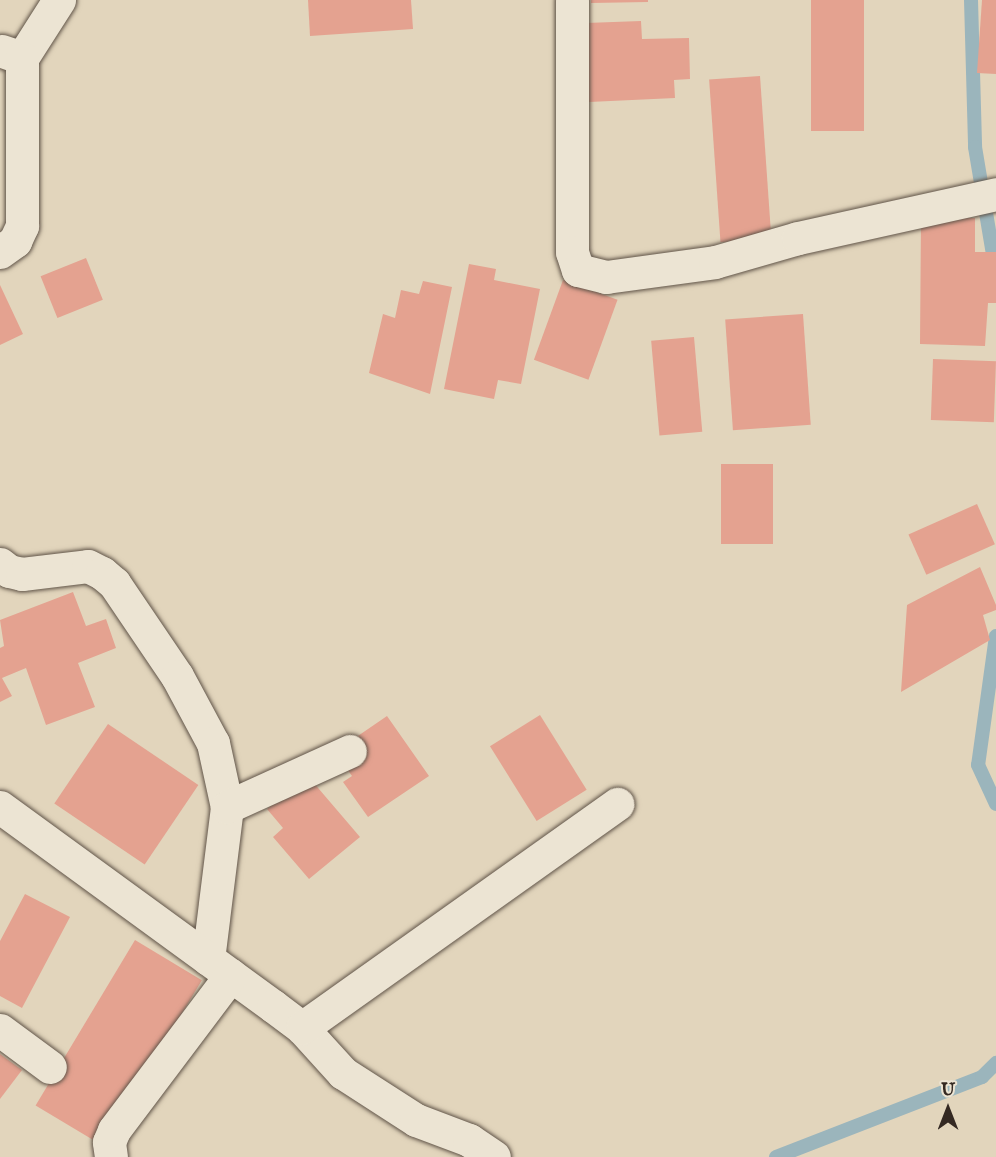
<!DOCTYPE html>
<html>
<head>
<meta charset="utf-8">
<style>
	body { margin:0 }
	#map { position:relative; width:996px; height:1157px; overflow:hidden; background:#e2d5bc; font-family:"IM FELL English",serif }
	div>[style] { position:absolute }
	.stream>* { height:14px; margin:-7px; padding:0 7px; transform-origin:7px; border-radius:7px; background:#9bb5bc }
	.building>* { inset:0; background:#e4a290; transform-origin:0 0 }
	.roads { filter:drop-shadow(0 0 2px #605448) drop-shadow(0 0 2px #605448) }
	.minor>* { height:33px; margin:-16.5px; padding:0 16.5px; transform-origin:16.5px; border-radius:16.5px; background:#ece4d3 }
	span { translate:-50% -50%; white-space:nowrap; text-align:center; line-height:1.15; -webkit-text-stroke:4.5px #ece4d3; paint-order:stroke }
	.north { position:absolute; left:918px; top:1079px; width:60px; height:60px; -webkit-text-stroke:4px #ece4d3; paint-order:stroke; rotate:0deg; font-size:16px; font-weight:700; line-height:24px; text-align:center; color:#342922 }
	.north::after { content:''; display:block; margin:auto; width:21px; height:27px; background:#342922; clip-path:polygon(50% 0,100% 100%,50% 72%,0 100%) }
</style>
</head>
<body>
<div id="map">
	<div class="stream">
		<div style="left:971px;top:0;width:147px;rotate:88.4deg"></div>
		<div style="left:975px;top:147px;width:127px;rotate:80.5deg"></div>
		<div style="left:996px;top:636px;width:130px;rotate:97.9deg"></div>
		<div style="left:978px;top:765px;width:43px;rotate:65.2deg"></div>
		<div style="left:776px;top:1157px;width:221px;rotate:-21.2deg"></div>
		<div style="left:982px;top:1077px;width:20px;rotate:-45deg"></div>
	</div>
	<div class="building">
		<div style="clip-path:polygon(308px 0,411px 0,413px 29px,310px 36px)"></div>
		<div style="clip-path:polygon(591px 0,648px 0,648px 2px,591px 3px)"></div>
		<div style="left:811px;top:0;width:53px;height:131px"></div>
		<div style="clip-path:polygon(982px 0,996px 0,996px 74px,977px 73px)"></div>
		<div style="clip-path:polygon(641px 21px,642px 39px,689px 38px,690px 79px,674px 80px,675px 98px,589px 102px,586px 23px)"></div>
		<div style="left:760px;top:76px;width:163px;height:51px;rotate:86deg"></div>
		<div style="clip-path:polygon(921px 218px,975px 218px,975px 252px,996px 252px,996px 303px,988px 303px,985px 346px,920px 344px)"></div>
		<div style="left:86px;top:258px;width:45px;height:49px;rotate:68deg"></div>
		<div style="clip-path:polygon(469px 264px,496px 269px,494px 280px,540px 289px,521px 384px,498px 380px,494px 399px,444px 389px)"></div>
		<div style="left:563px;top:280px;width:58px;height:85px;rotate:20deg"></div>
		<div style="clip-path:polygon(423px 281px,452px 287px,430px 394px,369px 373px,383px 314px,395px 318px,401px 290px,419px 294px)"></div>
		<div style="clip-path:polygon(0 285px,23px 334px,0 345px)"></div>
		<div style="left:803px;top:314px;width:111px;height:78px;rotate:86deg"></div>
		<div style="left:694px;top:337px;width:95px;height:43px;rotate:85deg"></div>
		<div style="left:933px;top:359px;width:63px;height:61px;rotate:2deg"></div>
		<div style="left:721px;top:464px;width:52px;height:80px"></div>
		<div style="left:977px;top:504px;width:44px;height:75px;rotate:66deg"></div>
		<div style="clip-path:polygon(980px 567px,996px 605px,996px 610px,983px 615px,990px 640px,901px 692px,907px 605px)"></div>
		<div style="clip-path:polygon(73px 592px,86px 626px,106px 619px,116px 648px,78px 663px,95px 707px,46px 725px,26px 668px,2px 678px,12px 696px,0 702px,0 648px,4px 646px,0 620px)"></div>
		<div style="left:540px;top:715px;width:88px;height:59px;rotate:58deg"></div>
		<div style="clip-path:polygon(387px 716px,429px 776px,368px 817px,343px 782px,352px 776px,342px 762px,352px 740px)"></div>
		<div style="left:108px;top:724px;width:109px;height:96px;rotate:34deg"></div>
		<div style="clip-path:polygon(307px 775px,360px 837px,309px 879px,273px 837px,283px 828px,267px 809px)"></div>
		<div style="clip-path:polygon(25px 894px,70px 917px,22px 1008px,0 996px,0 941px)"></div>
		<div style="left:135px;top:940px;width:78px;height:193px;rotate:31deg"></div>
		<div style="clip-path:polygon(0 1054px,22px 1070px,0 1099px)"></div>
	</div>
	<div class="roads">
		<div class="minor">
			<div style="left:572px;top:0;width:252px;rotate:90deg"></div>
			<div style="left:572px;top:252px;width:19px;rotate:72deg"></div>
			<div style="left:578px;top:270px;width:29px;rotate:14deg"></div>
			<div style="left:606px;top:277px;width:110px;rotate:-7.8deg"></div>
			<div style="left:715px;top:262px;width:86px;rotate:-16.1deg"></div>
			<div style="left:798px;top:238px;width:203px;rotate:-12.5deg"></div>
			<div style="left:2px;top:51px;width:21px;rotate:19deg"></div>
			<div style="left:22px;top:58px;width:69px;rotate:-57.5deg"></div>
			<div style="left:0;top:252px;width:19px;rotate:-36deg"></div>
			<div style="left:15px;top:241px;width:17px;rotate:-65deg"></div>
			<div style="left:22px;top:226px;width:168px;rotate:-90deg"></div>
			<div style="left:0;top:564px;width:11px;rotate:38deg"></div>
			<div style="left:9px;top:571px;width:13px;rotate:13deg"></div>
			<div style="left:22px;top:574px;width:66px;rotate:-6.9deg"></div>
			<div style="left:88px;top:566px;width:16px;rotate:27deg"></div>
			<div style="left:102px;top:573px;width:16px;rotate:40deg"></div>
			<div style="left:114px;top:583px;width:112px;rotate:55.9deg"></div>
			<div style="left:177px;top:676px;width:76px;rotate:61.8deg"></div>
			<div style="left:213px;top:743px;width:66px;rotate:77.7deg"></div>
			<div style="left:227px;top:807px;width:153px;rotate:97.1deg"></div>
			<div style="left:0;top:807px;width:338px;rotate:36.1deg"></div>
			<div style="left:273px;top:1006px;width:36px;rotate:37deg"></div>
			<div style="left:302px;top:1028px;width:61px;rotate:47.7deg"></div>
			<div style="left:343px;top:1073px;width:87px;rotate:32.8deg"></div>
			<div style="left:416px;top:1120px;width:57px;rotate:20.7deg"></div>
			<div style="left:469px;top:1140px;width:30px;rotate:34deg"></div>
			<div style="left:227px;top:807px;width:135px;rotate:-24.5deg"></div>
			<div style="left:302px;top:1028px;width:387px;rotate:-35.4deg"></div>
			<div style="left:0;top:1030px;width:62px;rotate:36.5deg"></div>
			<div style="left:111px;top:1157px;width:15px;rotate:-98deg"></div>
			<div style="left:109px;top:1142px;width:13px;rotate:-67deg"></div>
			<div style="left:114px;top:1130px;width:194px;rotate:-53deg"></div>
		</div>
	</div>
	<div class="north">U</div>
</div>
</body>
</html>
